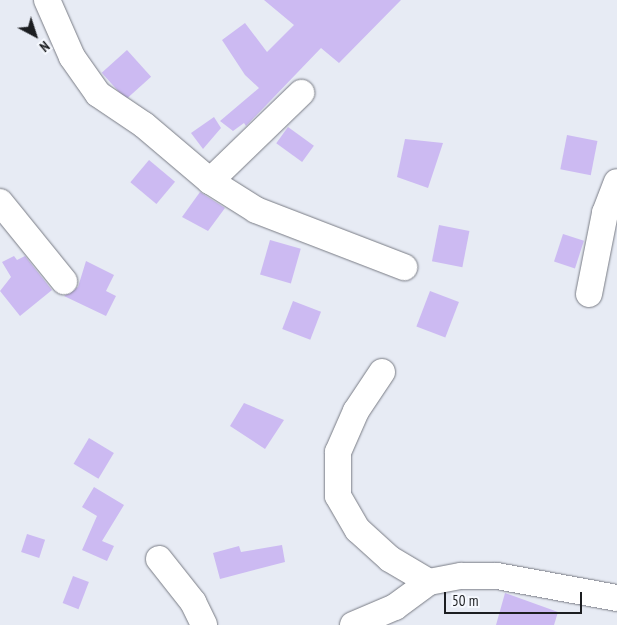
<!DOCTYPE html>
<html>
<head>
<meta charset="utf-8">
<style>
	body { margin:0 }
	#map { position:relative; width:617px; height:625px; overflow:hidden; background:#e7ebf4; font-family:"PT Sans Narrow",sans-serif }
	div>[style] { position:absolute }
	.building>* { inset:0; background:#ccbaf2; transform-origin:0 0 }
	.roads { filter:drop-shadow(0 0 1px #787b84) drop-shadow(0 0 1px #787b84) }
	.minor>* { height:26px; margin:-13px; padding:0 13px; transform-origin:13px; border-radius:13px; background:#fff }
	span { translate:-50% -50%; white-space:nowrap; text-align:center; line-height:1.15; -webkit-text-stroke:5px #f5f8fe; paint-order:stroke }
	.north { position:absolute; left:10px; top:10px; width:50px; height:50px; -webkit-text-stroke:4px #f5f8fe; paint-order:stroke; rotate:140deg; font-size:14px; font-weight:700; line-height:20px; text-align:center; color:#1c1e21 }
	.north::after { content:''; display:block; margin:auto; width:18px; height:22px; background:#1c1e21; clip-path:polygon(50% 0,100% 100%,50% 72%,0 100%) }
	.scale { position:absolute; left:444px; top:592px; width:138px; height:22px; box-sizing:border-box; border:2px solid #1c1e21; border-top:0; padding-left:6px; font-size:15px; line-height:18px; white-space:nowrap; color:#1c1e21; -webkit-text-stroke:4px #f5f8fe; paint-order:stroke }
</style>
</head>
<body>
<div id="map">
	<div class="building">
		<div style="clip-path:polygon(264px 0,401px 0,339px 63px,321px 48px,246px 126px,244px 123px,233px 131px,220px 121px,259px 88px,245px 75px,222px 40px,245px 23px,267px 52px,294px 25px)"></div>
		<div style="left:127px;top:50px;width:36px;height:34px;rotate:48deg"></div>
		<div style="clip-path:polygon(214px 117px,221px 128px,203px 149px,191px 133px)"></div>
		<div style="left:288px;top:127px;width:32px;height:20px;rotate:36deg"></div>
		<div style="left:567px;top:135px;width:31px;height:35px;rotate:11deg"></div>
		<div style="clip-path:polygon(405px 139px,443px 143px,428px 188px,397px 177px)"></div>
		<div style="left:149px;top:160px;width:34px;height:29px;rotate:40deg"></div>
		<div style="clip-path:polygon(200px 192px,225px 208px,208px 231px,182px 217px)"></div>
		<div style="left:439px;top:225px;width:31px;height:37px;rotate:11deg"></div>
		<div style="left:563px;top:234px;width:22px;height:29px;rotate:18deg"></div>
		<div style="left:270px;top:240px;width:32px;height:36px;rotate:16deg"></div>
		<div style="clip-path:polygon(14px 256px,17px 260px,25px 256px,52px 290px,20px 316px,0 291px,11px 277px,2px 262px)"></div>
		<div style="clip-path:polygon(86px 261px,114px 275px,106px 291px,116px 296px,106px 316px,64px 296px,78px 287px)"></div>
		<div style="left:430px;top:291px;width:31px;height:38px;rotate:21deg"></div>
		<div style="left:293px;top:301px;width:30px;height:30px;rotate:21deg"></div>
		<div style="clip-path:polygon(244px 403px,284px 420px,265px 449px,230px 426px)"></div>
		<div style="left:89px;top:438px;width:29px;height:30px;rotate:31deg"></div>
		<div style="clip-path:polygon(94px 487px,124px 505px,102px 541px,114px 546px,107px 561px,82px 550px,97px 516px,82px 507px)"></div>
		<div style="left:27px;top:534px;width:19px;height:19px;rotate:18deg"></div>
		<div style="clip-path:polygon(282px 545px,285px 562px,220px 579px,213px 553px,239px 546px,241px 552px)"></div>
		<div style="left:73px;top:576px;width:17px;height:29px;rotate:21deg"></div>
		<div style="clip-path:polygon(505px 593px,558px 612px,554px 625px,496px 625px)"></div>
	</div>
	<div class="roads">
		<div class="minor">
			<div style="left:47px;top:0;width:62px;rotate:66.3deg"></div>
			<div style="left:72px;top:57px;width:45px;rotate:54.9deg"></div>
			<div style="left:98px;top:94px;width:55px;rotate:34deg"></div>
			<div style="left:144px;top:125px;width:87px;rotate:40.3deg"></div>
			<div style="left:210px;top:181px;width:54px;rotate:32.2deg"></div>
			<div style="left:256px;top:210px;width:159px;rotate:21.1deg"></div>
			<div style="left:210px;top:181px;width:127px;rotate:-44deg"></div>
			<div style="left:0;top:202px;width:102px;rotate:51deg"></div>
			<div style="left:589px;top:294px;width:83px;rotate:-78.8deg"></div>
			<div style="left:605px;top:213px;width:33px;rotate:-69deg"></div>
			<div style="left:382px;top:372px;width:47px;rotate:123.7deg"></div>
			<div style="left:356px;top:411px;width:45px;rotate:113.7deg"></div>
			<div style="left:338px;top:452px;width:44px;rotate:90deg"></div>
			<div style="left:338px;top:496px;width:39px;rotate:60deg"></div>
			<div style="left:358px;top:530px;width:43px;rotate:42.2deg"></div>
			<div style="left:390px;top:559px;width:45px;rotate:30.5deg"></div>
			<div style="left:159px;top:559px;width:55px;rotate:51.7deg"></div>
			<div style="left:193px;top:602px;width:25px;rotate:64deg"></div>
			<div style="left:353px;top:625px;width:46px;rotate:-23.2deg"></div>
			<div style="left:395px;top:607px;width:42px;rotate:-36.3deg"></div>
			<div style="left:429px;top:582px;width:33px;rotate:-11deg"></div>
			<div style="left:461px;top:576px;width:36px"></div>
			<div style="left:497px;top:576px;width:122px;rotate:10.4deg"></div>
		</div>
	</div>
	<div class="north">N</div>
	<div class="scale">50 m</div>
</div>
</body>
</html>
